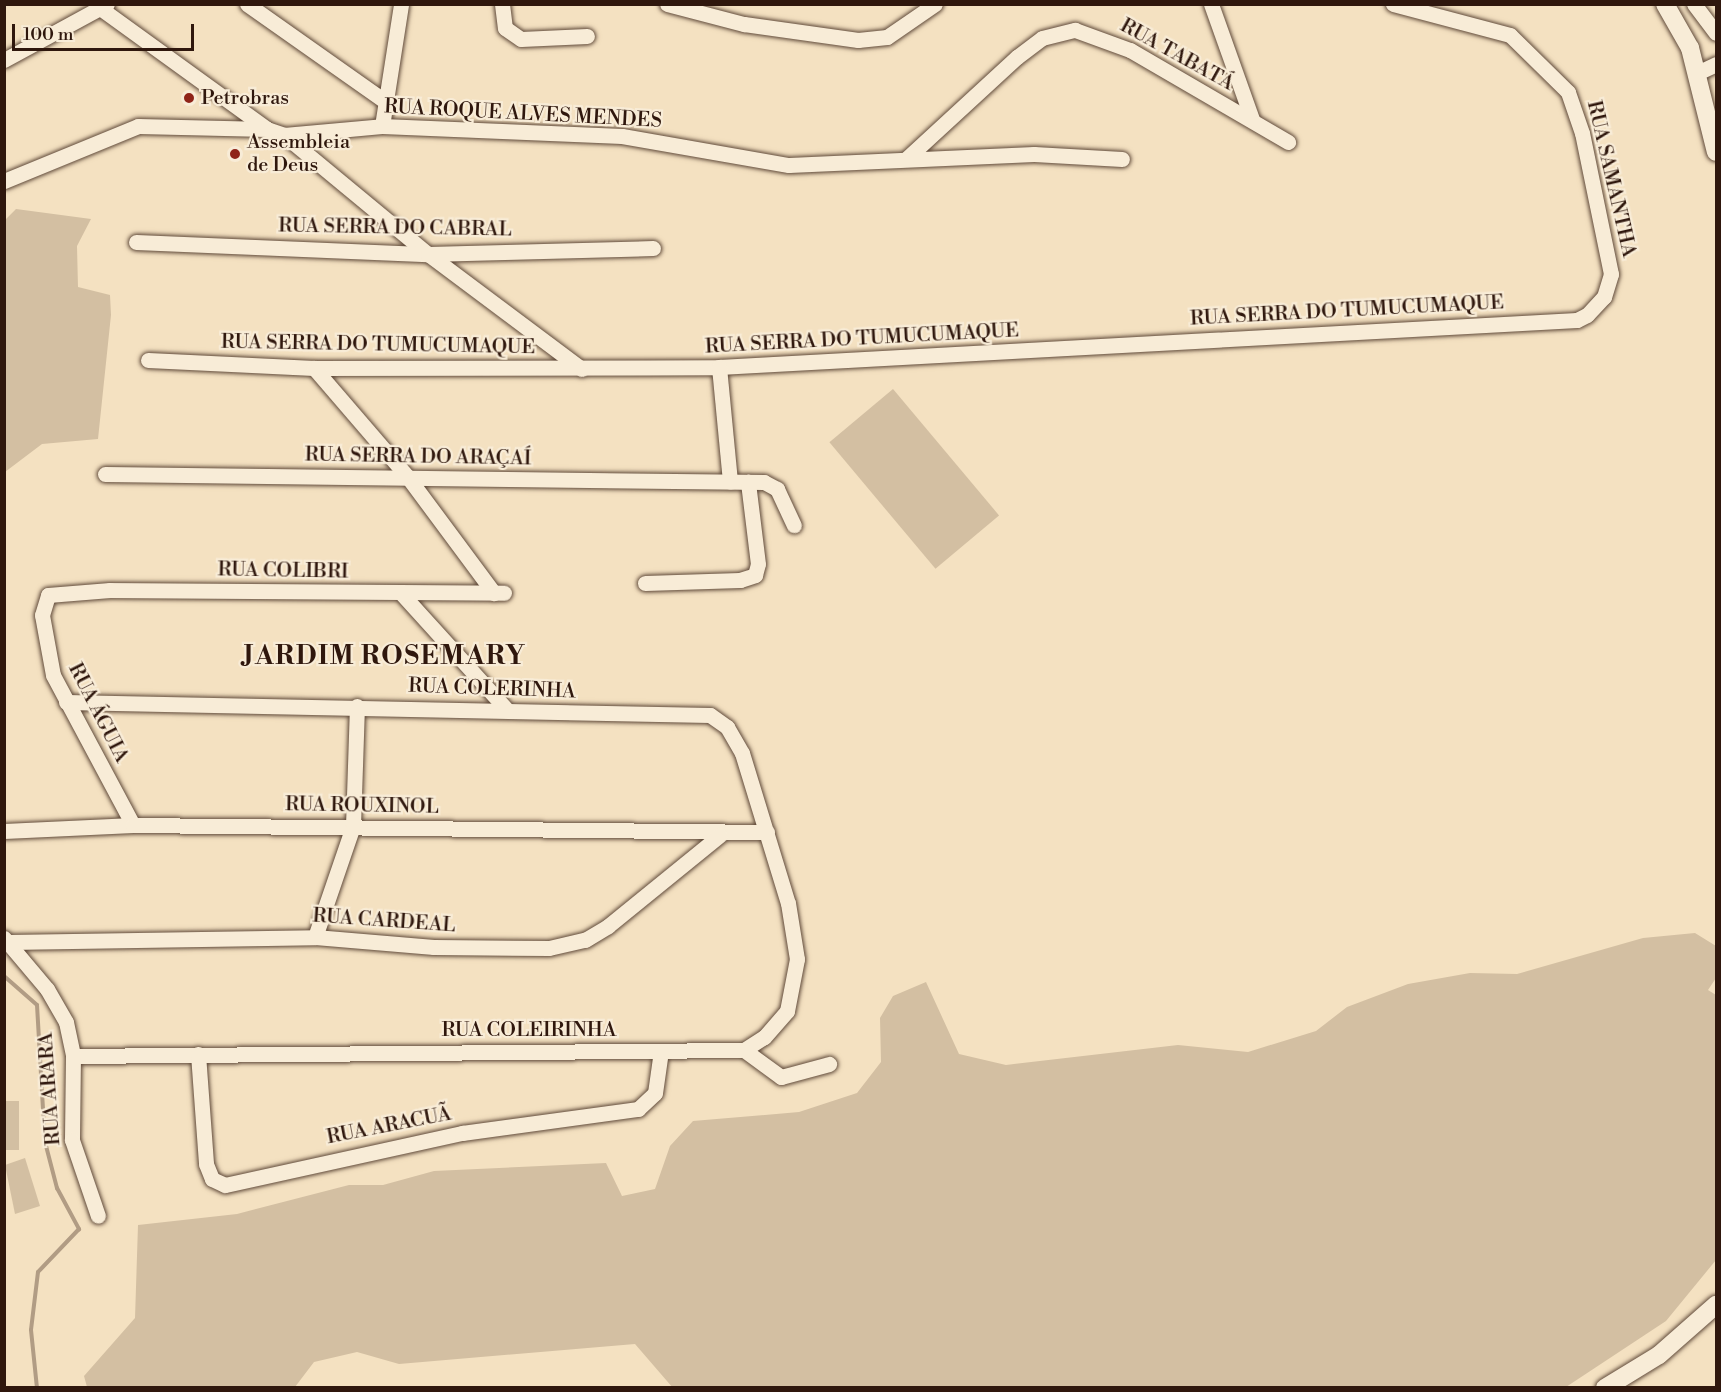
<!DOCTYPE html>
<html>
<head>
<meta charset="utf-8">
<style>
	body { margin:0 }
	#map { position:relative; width:1721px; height:1392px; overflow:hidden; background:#f4e1c1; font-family:"Libre Bodoni",serif }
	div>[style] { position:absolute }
	.green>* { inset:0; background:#d3bfa2; transform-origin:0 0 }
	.stream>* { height:4px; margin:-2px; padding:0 2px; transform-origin:2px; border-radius:2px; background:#b19c84 }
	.roads { filter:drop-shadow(0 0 2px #604a3a) drop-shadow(0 0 2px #604a3a) }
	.minor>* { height:15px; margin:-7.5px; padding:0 7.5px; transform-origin:7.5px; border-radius:7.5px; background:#f8ecd7 }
	.tertiary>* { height:18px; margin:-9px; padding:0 9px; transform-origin:9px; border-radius:9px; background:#f8ecd7 }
	.dots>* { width:16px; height:16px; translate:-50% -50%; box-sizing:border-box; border:3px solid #f8ecd7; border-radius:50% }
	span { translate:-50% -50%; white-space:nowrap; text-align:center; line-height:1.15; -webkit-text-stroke:4.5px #f8ecd7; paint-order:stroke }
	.street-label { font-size:20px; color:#2f170d }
	.poi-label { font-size:20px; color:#2f170d }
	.left { translate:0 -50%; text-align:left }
	.district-label { font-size:26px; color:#2f170d; font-weight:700; letter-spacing:1.5px }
	.frame { position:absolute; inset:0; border:6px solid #2f170d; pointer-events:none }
	.scale { position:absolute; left:12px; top:24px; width:182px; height:27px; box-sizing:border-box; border:3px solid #2f170d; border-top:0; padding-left:8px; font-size:18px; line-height:21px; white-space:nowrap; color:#2f170d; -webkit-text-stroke:4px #f8ecd7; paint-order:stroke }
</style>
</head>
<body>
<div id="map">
	<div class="green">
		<div style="clip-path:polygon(16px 209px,91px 219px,77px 246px,78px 287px,110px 295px,111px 315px,98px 439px,42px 444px,5px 472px,4px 221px)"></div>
		<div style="left:893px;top:389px;width:165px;height:83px;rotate:50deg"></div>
		<div style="clip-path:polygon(1695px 933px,1716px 946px,1716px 978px,1708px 990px,1716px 995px,1716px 1260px,1666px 1321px,1566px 1387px,673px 1388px,635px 1344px,399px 1364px,357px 1352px,314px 1362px,295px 1387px,87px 1387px,84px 1376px,135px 1318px,138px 1225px,237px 1214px,349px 1185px,383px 1185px,434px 1171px,606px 1163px,622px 1196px,655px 1189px,670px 1146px,693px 1121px,799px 1112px,857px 1093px,881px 1062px,880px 1018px,893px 996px,926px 982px,959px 1054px,1006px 1065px,1178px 1045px,1248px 1052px,1316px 1031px,1347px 1007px,1408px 984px,1470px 973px,1517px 974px,1643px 938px)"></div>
		<div style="left:5px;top:1101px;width:14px;height:49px"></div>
		<div style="clip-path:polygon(25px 1158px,40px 1206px,15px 1214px,5px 1165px)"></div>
	</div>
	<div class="stream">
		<div style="left:4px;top:976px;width:44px;rotate:41.3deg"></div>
		<div style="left:37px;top:1005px;width:137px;rotate:86.7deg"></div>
		<div style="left:45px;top:1142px;width:48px;rotate:75.4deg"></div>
		<div style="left:57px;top:1188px;width:47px;rotate:61.8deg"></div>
		<div style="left:79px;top:1229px;width:59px;rotate:133.6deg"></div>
		<div style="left:38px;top:1272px;width:58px;rotate:96.9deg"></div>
		<div style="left:31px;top:1330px;width:58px;rotate:84.1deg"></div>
	</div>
	<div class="roads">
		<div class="minor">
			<div style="left:247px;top:4px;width:166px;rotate:35.2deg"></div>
			<div style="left:502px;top:4px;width:24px;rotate:83deg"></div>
			<div style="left:505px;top:28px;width:19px;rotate:35deg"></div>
			<div style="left:521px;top:39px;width:66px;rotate:-2.6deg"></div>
			<div style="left:667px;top:4px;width:80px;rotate:14.6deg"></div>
			<div style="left:744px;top:24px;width:115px;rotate:8deg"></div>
			<div style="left:858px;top:40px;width:29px;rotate:-6deg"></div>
			<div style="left:887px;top:37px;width:58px;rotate:-34.5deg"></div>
			<div style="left:1211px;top:4px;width:122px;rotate:70.4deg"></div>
			<div style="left:1694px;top:4px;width:36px;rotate:53deg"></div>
			<div style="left:100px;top:8px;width:206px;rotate:35.9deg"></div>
			<div style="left:4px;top:60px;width:117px;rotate:-28.5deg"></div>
			<div style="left:1697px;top:73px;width:21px;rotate:-25deg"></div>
			<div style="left:382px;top:126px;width:123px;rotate:-81.1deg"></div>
			<div style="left:284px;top:135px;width:187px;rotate:39.6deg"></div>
			<div style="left:428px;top:254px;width:192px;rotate:36.8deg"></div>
			<div style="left:906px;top:159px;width:151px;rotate:-42.6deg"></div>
			<div style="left:1017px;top:57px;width:31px;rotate:-37deg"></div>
			<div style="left:1042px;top:38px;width:34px;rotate:-14deg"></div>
			<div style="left:1075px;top:30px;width:59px;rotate:20deg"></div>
			<div style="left:1130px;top:50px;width:183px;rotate:30.2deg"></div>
			<div style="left:4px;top:181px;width:145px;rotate:-22.3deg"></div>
			<div style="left:138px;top:126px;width:129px;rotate:1.3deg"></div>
			<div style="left:267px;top:129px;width:18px;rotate:19deg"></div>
			<div style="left:284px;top:135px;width:98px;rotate:-5.2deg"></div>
			<div style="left:382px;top:126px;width:240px;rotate:2.4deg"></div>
			<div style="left:622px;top:136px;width:169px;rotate:9.9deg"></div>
			<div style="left:789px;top:165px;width:245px;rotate:-2.6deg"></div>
			<div style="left:1034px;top:154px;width:88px;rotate:3.3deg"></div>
			<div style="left:136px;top:242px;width:292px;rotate:2.4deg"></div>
			<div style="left:428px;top:254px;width:225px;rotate:-1.5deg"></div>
			<div style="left:148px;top:360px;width:166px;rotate:2.8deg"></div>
			<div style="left:314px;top:368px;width:405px;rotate:-0.1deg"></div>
			<div style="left:719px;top:367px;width:859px;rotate:-3.14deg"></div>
			<div style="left:1577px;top:320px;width:11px;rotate:-27deg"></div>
			<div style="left:1587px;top:315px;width:25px;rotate:-47deg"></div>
			<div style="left:1604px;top:297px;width:24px;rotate:-73deg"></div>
			<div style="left:1611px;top:274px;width:144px;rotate:-101.6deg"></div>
			<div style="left:1582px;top:133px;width:43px;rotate:-108.9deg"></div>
			<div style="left:1568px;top:92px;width:81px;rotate:-135.5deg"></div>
			<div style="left:1510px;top:35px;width:121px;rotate:-165.2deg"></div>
			<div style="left:719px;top:367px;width:115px;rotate:84.5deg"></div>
			<div style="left:314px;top:368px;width:143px;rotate:49.3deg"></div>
			<div style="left:407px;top:476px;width:146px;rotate:53.4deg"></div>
			<div style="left:105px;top:474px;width:659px;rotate:0.7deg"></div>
			<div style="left:764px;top:482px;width:15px;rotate:28deg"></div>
			<div style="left:777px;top:489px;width:40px;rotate:65deg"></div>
			<div style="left:645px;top:583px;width:95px;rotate:-1.8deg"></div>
			<div style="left:740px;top:580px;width:16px;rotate:-18deg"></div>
			<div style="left:755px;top:575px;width:11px;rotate:-75deg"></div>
			<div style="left:758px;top:564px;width:83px;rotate:-97deg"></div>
			<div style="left:401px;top:593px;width:159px;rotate:47.8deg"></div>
			<div style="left:66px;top:702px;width:644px;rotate:1.16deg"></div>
			<div style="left:710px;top:715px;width:21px;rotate:35deg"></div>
			<div style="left:727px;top:727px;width:30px;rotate:60deg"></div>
			<div style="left:742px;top:753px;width:157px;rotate:73deg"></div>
			<div style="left:788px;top:903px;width:57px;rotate:80.9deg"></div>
			<div style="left:797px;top:959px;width:53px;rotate:100.9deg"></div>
			<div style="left:787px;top:1011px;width:35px;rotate:131deg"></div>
			<div style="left:764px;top:1037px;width:24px;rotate:147deg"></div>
			<div style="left:744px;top:1050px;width:671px;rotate:179.49deg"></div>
			<div style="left:133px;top:825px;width:170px;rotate:-118.1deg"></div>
			<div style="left:53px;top:675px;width:61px;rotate:-100.4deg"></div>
			<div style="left:42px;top:615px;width:21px;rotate:-73deg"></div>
			<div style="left:48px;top:595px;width:62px;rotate:-4.6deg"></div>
			<div style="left:110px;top:590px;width:394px;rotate:0.4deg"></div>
			<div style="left:4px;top:831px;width:129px;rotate:-2.7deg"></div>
			<div style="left:133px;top:825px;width:634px;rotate:0.63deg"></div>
			<div style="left:315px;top:937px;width:117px;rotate:-71.1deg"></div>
			<div style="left:353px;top:826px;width:120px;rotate:-88.1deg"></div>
			<div style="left:4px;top:938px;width:67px;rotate:49.9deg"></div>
			<div style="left:47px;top:989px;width:38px;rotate:60deg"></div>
			<div style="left:66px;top:1022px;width:35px;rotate:78deg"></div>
			<div style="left:73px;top:1056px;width:84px;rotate:90.7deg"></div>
			<div style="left:72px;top:1140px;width:80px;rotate:71.1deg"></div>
			<div style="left:8px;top:942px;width:307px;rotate:-0.9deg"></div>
			<div style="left:315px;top:937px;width:119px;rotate:4.8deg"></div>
			<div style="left:434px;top:947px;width:115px;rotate:0.5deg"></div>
			<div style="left:549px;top:948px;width:37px;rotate:-13deg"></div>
			<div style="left:585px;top:940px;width:27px;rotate:-31deg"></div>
			<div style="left:608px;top:926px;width:144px;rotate:-39.1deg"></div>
			<div style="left:744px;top:1050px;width:46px;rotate:36.1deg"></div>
			<div style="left:781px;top:1077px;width:50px;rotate:-15.2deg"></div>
			<div style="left:198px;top:1054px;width:110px;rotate:85.8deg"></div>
			<div style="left:206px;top:1164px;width:16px;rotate:68deg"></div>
			<div style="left:212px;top:1179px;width:14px;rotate:25deg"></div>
			<div style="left:225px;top:1185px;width:243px;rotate:-12.4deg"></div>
			<div style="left:462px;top:1133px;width:178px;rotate:-7.8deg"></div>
			<div style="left:638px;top:1109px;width:23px;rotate:-43deg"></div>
			<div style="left:655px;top:1093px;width:42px;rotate:-81.9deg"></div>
		</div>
		<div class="tertiary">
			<div style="left:1665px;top:4px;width:51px;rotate:60.4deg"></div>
			<div style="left:1690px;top:48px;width:107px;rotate:76deg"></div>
			<div style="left:1605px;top:1388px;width:63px;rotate:-31.4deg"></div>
			<div style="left:1659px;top:1355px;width:76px;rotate:-41.3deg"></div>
		</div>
	</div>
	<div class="dots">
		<div style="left:189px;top:98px;background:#8f2418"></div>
		<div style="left:235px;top:154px;background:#8f2418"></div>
	</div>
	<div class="street-label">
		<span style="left:1177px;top:55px;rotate:29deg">RUA TABATÁ</span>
		<span style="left:523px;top:114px;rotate:3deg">RUA ROQUE ALVES MENDES</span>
		<span style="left:1611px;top:179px;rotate:77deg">RUA SAMANTHA</span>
		<span style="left:395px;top:228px;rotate:1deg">RUA SERRA DO CABRAL</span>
		<span style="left:1347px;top:311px;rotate:-3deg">RUA SERRA DO TUMUCUMAQUE</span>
		<span style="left:862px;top:339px;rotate:-3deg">RUA SERRA DO TUMUCUMAQUE</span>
		<span style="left:378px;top:345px;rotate:1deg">RUA SERRA DO TUMUCUMAQUE</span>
		<span style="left:418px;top:457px;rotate:1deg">RUA SERRA DO ARAÇAÍ</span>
		<span style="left:283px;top:571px;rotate:1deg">RUA COLIBRI</span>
		<span style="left:492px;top:689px;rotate:2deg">RUA COLERINHA</span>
		<span style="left:98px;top:713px;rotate:63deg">RUA ÁGUIA</span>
		<span style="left:362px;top:806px;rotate:1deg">RUA ROUXINOL</span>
		<span style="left:384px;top:921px;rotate:4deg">RUA CARDEAL</span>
		<span style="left:529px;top:1030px">RUA COLEIRINHA</span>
		<span style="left:50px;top:1089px;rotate:-94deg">RUA ARARA</span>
		<span style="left:389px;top:1126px;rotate:-11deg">RUA ARACUÃ</span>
	</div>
	<div class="poi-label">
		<span class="left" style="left:201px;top:98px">Petrobras</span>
		<span class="left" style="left:247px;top:154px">Assembleia<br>de Deus</span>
	</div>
	<div class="district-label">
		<span style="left:385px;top:657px">JARDIM ROSEMARY</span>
	</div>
	<div class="frame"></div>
	<div class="scale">100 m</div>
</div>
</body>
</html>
